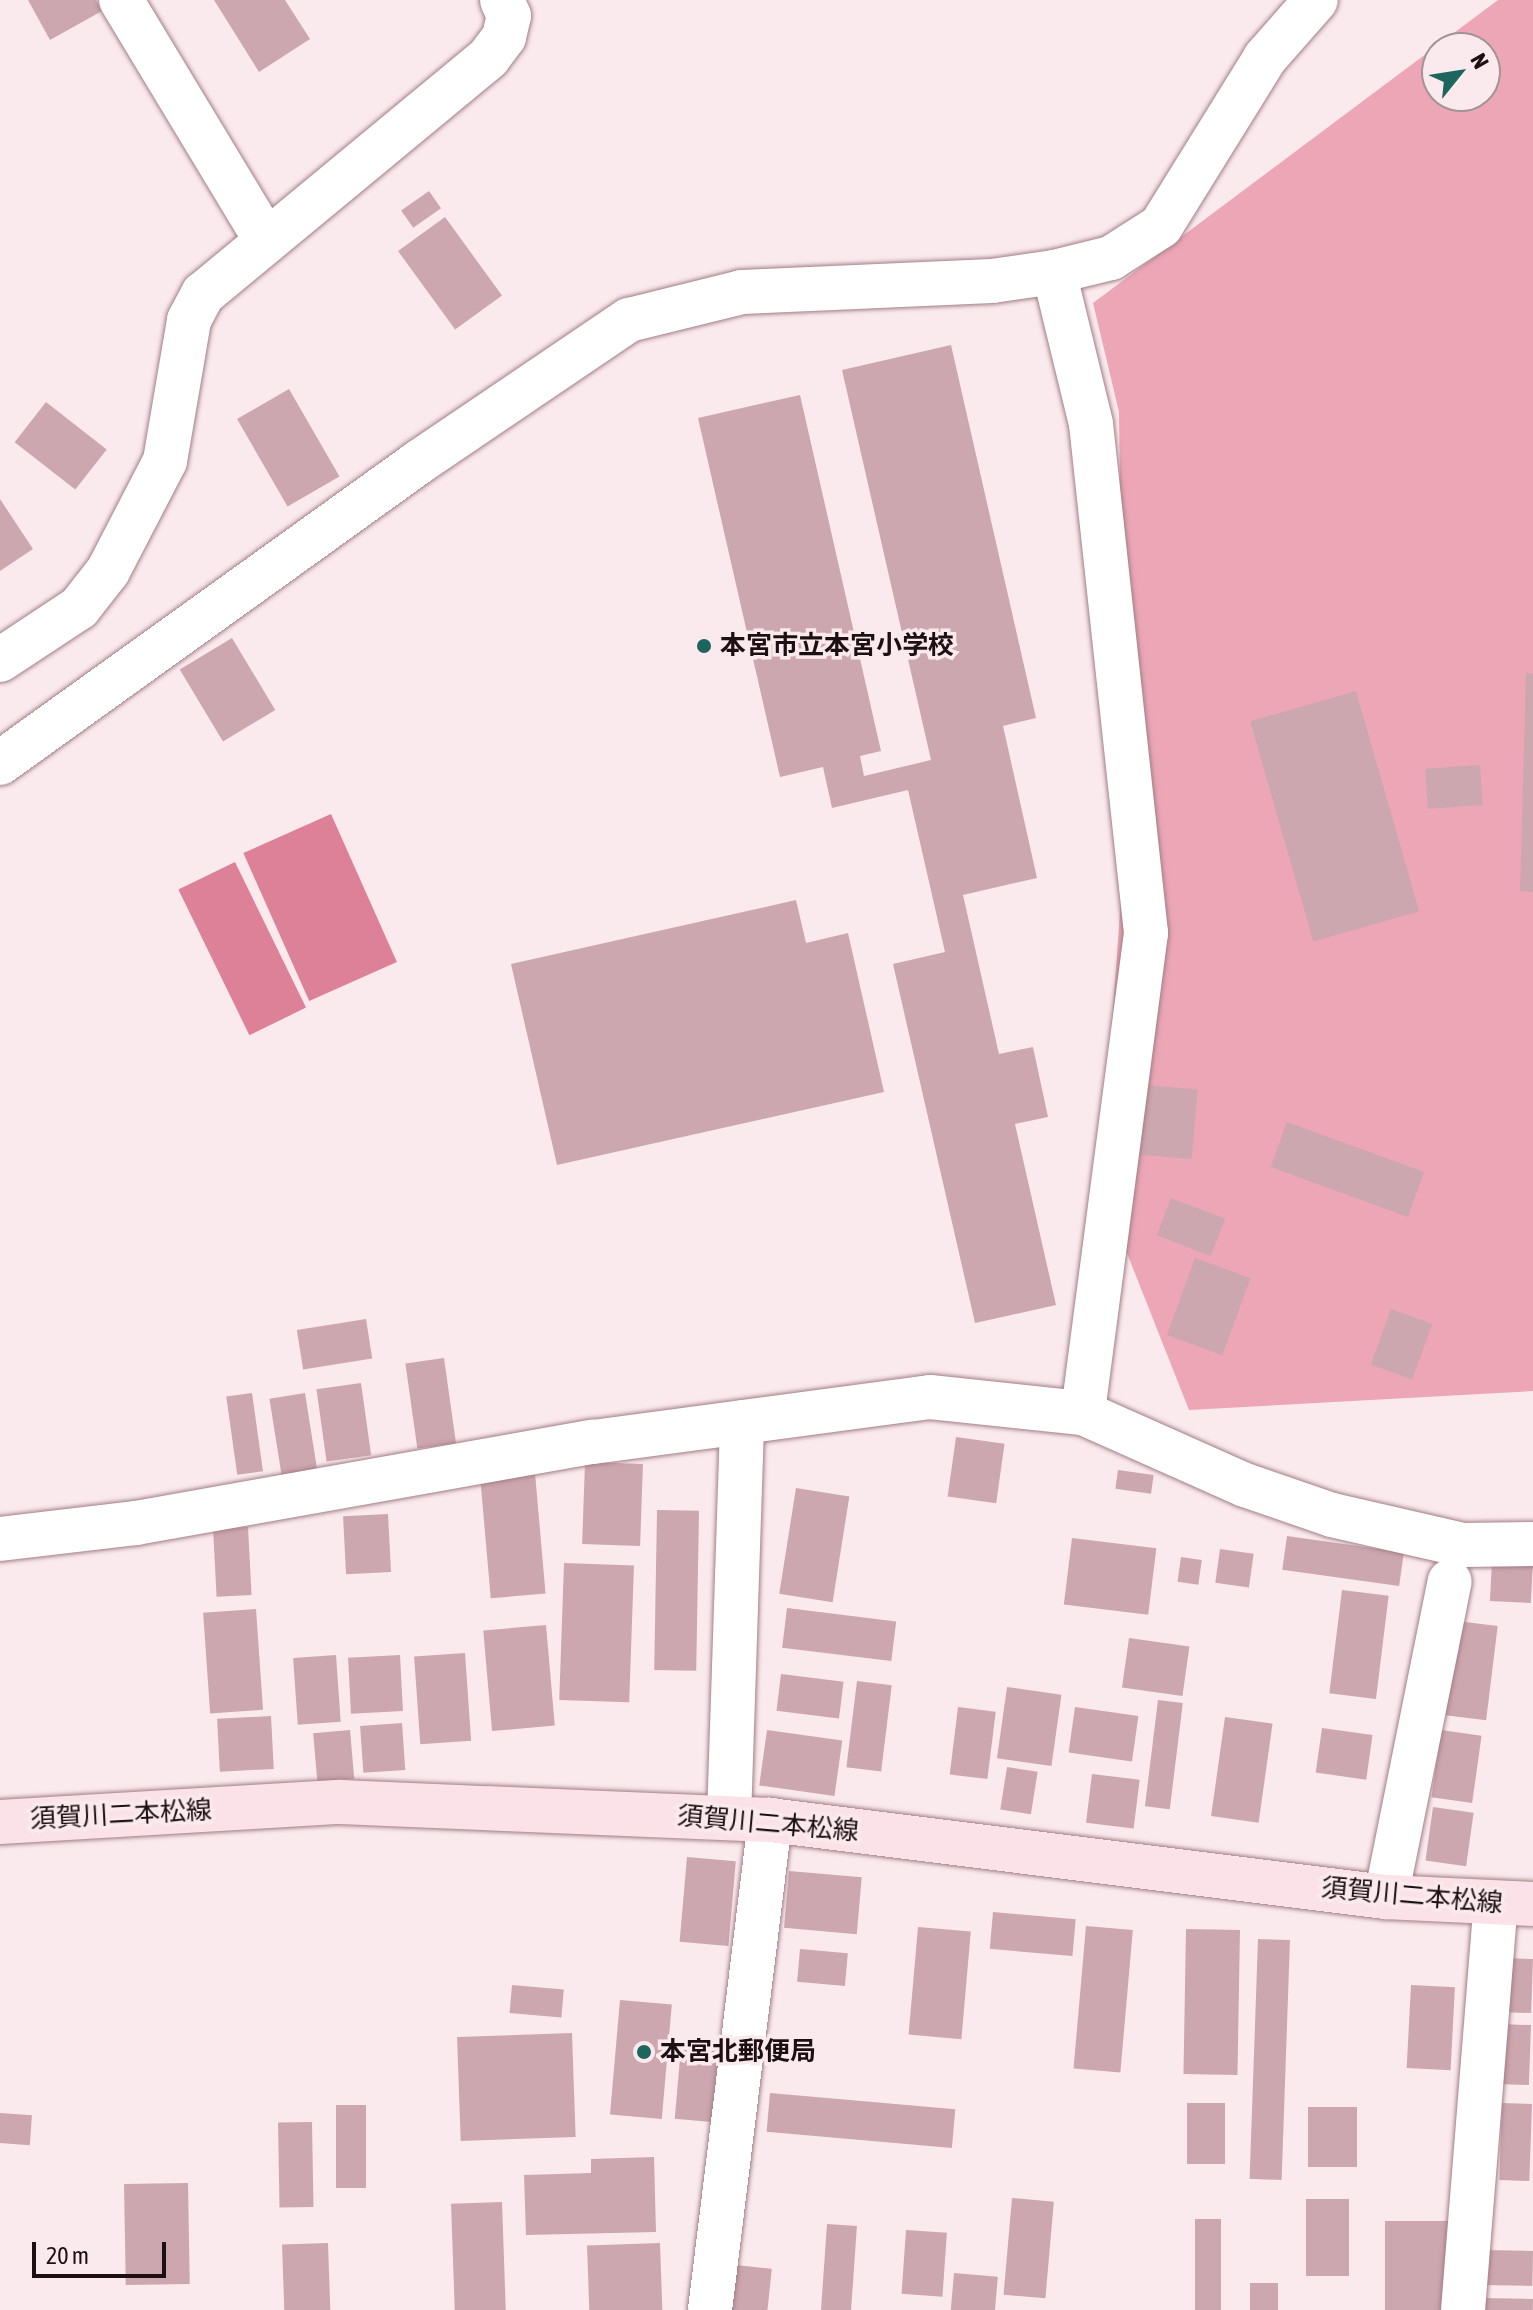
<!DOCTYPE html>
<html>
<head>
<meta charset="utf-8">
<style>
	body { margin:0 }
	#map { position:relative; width:1533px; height:2310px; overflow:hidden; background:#faeaed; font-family:"Asap Condensed","Noto Sans JP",sans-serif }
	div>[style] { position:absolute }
	.green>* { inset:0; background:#eca6b6 }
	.water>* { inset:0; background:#dd8198; transform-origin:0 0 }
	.building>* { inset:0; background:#cda7af; transform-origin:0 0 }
	.roads { filter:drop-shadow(0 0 2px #a27e86) drop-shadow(0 0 2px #a27e86) }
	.minor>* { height:44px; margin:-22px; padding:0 22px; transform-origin:22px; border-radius:22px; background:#fff }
	.tertiary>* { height:44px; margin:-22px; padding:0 22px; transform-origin:22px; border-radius:22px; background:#fff }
	.secondary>* { height:44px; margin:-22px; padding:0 22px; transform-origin:22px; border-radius:22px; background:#fbe2e8 }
	.dots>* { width:22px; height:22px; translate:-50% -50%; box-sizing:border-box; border:4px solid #faeaed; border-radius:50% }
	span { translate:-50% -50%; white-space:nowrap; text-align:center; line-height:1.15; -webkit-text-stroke:7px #faeaed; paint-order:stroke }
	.poi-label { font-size:26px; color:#1d1013; font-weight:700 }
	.left { translate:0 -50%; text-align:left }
	.street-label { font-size:26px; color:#1d1013 }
	.north { position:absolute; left:1421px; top:32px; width:80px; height:80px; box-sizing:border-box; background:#faeaed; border:2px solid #a29396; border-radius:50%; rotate:60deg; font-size:22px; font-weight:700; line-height:32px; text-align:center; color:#1d1013 }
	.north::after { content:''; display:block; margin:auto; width:28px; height:36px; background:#1c665e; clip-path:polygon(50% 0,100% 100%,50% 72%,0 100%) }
	.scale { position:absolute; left:32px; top:2242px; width:134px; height:36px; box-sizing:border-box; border:4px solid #1d1013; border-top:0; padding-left:10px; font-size:24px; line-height:28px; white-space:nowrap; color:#1d1013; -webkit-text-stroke:6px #faeaed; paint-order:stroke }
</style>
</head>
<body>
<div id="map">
	<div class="green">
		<div style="clip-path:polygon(evenodd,1498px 0,1533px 0,1533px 1391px,1189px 1410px,1121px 1238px,1110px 1051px,1125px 843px,1119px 412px,1093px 303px,1498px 0,1437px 48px,1485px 48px,1485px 96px,1437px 96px,1437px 48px)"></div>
	</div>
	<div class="water">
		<div style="left:331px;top:814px;width:162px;height:96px;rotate:66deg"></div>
		<div style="left:235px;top:862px;width:162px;height:63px;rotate:64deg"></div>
	</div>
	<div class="building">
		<div style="clip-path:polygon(28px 0,96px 0,102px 11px,50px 40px)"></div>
		<div style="clip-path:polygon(214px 0,285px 0,310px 39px,259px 72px)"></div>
		<div style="left:429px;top:191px;width:21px;height:34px;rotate:55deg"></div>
		<div style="left:445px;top:217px;width:97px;height:58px;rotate:54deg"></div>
		<div style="clip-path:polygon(951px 345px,1036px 718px,1003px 726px,1037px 878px,963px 895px,999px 1054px,1033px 1047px,1048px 1117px,1015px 1124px,1056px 1305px,975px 1323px,893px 964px,945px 952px,908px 790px,832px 808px,823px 767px,780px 777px,698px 418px,800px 395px,881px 751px,860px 756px,864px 776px,931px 760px,842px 370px)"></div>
		<div style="left:289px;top:389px;width:101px;height:60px;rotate:60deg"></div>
		<div style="left:46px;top:402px;width:77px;height:51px;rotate:38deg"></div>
		<div style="clip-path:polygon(0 499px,33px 549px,0 571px)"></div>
		<div style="left:232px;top:638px;width:84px;height:61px;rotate:59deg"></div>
		<div style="clip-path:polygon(1526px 673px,1533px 674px,1533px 892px,1520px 891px)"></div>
		<div style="left:1356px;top:691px;width:229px;height:110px;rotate:74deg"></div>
		<div style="left:1480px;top:765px;width:40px;height:55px;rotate:86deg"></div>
		<div style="clip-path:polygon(796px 900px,806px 943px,848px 933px,884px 1092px,557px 1165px,511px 964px)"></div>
		<div style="left:1146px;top:1085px;width:52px;height:70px;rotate:5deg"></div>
		<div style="left:1287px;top:1122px;width:146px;height:48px;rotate:20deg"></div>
		<div style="left:1171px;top:1198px;width:58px;height:40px;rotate:21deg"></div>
		<div style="left:1195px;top:1258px;width:59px;height:82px;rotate:20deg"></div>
		<div style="left:1391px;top:1309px;width:44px;height:59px;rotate:20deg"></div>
		<div style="left:366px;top:1319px;width:40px;height:70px;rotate:81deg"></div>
		<div style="left:444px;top:1358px;width:86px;height:39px;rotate:82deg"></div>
		<div style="left:361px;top:1383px;width:73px;height:45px;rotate:82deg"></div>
		<div style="left:252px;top:1393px;width:79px;height:26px;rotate:82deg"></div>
		<div style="left:305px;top:1393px;width:87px;height:36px;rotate:81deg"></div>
		<div style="left:956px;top:1437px;width:49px;height:60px;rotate:8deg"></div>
		<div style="left:585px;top:1462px;width:58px;height:82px;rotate:2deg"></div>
		<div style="left:1118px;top:1470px;width:36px;height:19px;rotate:8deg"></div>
		<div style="left:535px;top:1473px;width:121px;height:55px;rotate:85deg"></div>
		<div style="left:796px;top:1488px;width:54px;height:107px;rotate:9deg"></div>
		<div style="left:657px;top:1510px;width:42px;height:160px;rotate:1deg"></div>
		<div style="left:388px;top:1514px;width:58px;height:45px;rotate:87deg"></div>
		<div style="left:248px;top:1527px;width:68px;height:35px;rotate:87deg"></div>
		<div style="left:1287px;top:1536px;width:118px;height:34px;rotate:8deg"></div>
		<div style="left:1072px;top:1538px;width:85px;height:67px;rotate:7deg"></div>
		<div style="left:1220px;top:1549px;width:34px;height:34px;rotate:8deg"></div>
		<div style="left:1181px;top:1557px;width:21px;height:25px;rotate:8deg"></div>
		<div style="left:1492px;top:1561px;width:41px;height:40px;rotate:3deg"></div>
		<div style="left:564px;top:1563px;width:70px;height:137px;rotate:2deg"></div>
		<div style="left:1342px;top:1590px;width:47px;height:104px;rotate:7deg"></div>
		<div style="left:787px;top:1608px;width:110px;height:40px;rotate:7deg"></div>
		<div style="left:256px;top:1609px;width:101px;height:53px;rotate:86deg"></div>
		<div style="left:1457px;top:1621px;width:41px;height:95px;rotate:7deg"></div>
		<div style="left:546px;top:1625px;width:101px;height:63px;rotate:85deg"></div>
		<div style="left:1129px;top:1638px;width:61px;height:50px;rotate:8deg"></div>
		<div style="left:465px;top:1653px;width:88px;height:51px;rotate:86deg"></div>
		<div style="left:336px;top:1655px;width:67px;height:43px;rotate:86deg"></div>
		<div style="left:400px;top:1655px;width:56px;height:52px;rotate:87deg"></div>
		<div style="left:781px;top:1674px;width:63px;height:37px;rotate:7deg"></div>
		<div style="left:857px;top:1681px;width:35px;height:87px;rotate:7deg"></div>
		<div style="left:1007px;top:1687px;width:55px;height:72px;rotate:8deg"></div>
		<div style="left:1158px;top:1700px;width:25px;height:107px;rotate:7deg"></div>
		<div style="left:958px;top:1707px;width:38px;height:68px;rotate:7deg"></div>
		<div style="left:1075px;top:1707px;width:64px;height:46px;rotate:8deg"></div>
		<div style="left:271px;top:1716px;width:53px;height:54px;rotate:87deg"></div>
		<div style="left:1225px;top:1717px;width:48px;height:100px;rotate:8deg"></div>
		<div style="left:402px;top:1723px;width:47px;height:42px;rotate:86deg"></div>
		<div style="left:1322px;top:1728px;width:51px;height:45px;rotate:8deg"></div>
		<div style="left:350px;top:1730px;width:49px;height:37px;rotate:85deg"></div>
		<div style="left:767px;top:1730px;width:76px;height:56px;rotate:8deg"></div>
		<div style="left:1441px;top:1730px;width:41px;height:68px;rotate:8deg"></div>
		<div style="left:1007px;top:1767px;width:31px;height:43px;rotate:9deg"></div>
		<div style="left:1092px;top:1774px;width:48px;height:49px;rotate:7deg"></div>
		<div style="left:1433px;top:1807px;width:41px;height:54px;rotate:8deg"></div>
		<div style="left:687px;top:1857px;width:49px;height:85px;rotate:5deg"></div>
		<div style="left:789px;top:1871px;width:73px;height:57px;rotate:5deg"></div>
		<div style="left:993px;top:1912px;width:83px;height:37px;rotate:5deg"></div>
		<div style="left:1086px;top:1926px;width:47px;height:143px;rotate:5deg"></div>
		<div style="left:918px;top:1927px;width:53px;height:108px;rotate:5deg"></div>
		<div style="left:1186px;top:1929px;width:54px;height:145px;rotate:1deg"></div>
		<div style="left:1258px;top:1939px;width:32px;height:240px;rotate:2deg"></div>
		<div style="left:800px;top:1949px;width:48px;height:33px;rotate:5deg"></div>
		<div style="left:1501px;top:1958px;width:32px;height:54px;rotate:2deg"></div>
		<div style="left:512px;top:1985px;width:52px;height:28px;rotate:5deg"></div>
		<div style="left:1411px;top:1985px;width:44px;height:83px;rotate:3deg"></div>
		<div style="left:620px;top:2000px;width:52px;height:115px;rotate:5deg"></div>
		<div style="left:1500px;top:2024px;width:31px;height:60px;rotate:2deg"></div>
		<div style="left:572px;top:2033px;width:104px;height:115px;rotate:88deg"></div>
		<div style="left:681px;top:2047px;width:48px;height:72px;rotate:5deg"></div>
		<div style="left:770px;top:2093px;width:186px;height:39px;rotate:5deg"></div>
		<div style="left:1187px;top:2103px;width:38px;height:61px"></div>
		<div style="left:1502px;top:2103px;width:30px;height:77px;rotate:2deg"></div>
		<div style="left:336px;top:2105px;width:30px;height:83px"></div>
		<div style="left:1308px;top:2107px;width:49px;height:60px"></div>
		<div style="left:0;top:2113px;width:32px;height:30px;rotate:4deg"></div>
		<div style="left:312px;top:2122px;width:85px;height:34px;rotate:89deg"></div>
		<div style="clip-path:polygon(654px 2157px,656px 2232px,526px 2235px,524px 2175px,591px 2173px,591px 2159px)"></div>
		<div style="left:188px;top:2183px;width:101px;height:64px;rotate:89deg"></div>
		<div style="left:1012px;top:2198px;width:42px;height:97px;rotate:5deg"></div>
		<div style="left:1306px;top:2199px;width:43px;height:77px"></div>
		<div style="left:502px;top:2202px;width:108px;height:51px;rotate:88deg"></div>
		<div style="left:1195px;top:2219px;width:26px;height:91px"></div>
		<div style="left:1385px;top:2221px;width:64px;height:89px"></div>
		<div style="left:827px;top:2224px;width:30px;height:86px;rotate:4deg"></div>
		<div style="left:906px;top:2230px;width:41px;height:64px;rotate:4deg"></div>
		<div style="left:328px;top:2243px;width:67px;height:46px;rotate:88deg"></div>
		<div style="left:660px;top:2243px;width:67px;height:73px;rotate:88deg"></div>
		<div style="left:1482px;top:2250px;width:51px;height:35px;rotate:1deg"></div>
		<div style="left:736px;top:2265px;width:36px;height:45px;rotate:6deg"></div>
		<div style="left:954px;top:2273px;width:44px;height:37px;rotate:5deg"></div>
		<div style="left:1250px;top:2283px;width:28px;height:27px"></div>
		<div style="left:1482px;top:2298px;width:51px;height:12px;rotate:1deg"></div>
	</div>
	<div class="roads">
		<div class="minor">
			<div style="left:121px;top:0;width:279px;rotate:58.9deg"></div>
			<div style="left:0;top:660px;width:95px;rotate:-33.4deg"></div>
			<div style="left:79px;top:608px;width:47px;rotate:-51.9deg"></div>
			<div style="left:108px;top:571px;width:124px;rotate:-62.6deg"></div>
			<div style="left:165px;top:461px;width:143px;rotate:-80.3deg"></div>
			<div style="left:189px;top:320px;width:30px;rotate:-62deg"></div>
			<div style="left:203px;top:294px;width:371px;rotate:-39.6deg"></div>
			<div style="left:489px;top:57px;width:25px;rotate:-53deg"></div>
			<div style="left:504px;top:37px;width:22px;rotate:-77deg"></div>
			<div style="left:509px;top:16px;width:17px;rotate:-114deg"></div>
			<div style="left:0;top:763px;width:516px;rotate:-35.69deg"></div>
			<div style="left:419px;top:462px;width:254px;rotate:-34.1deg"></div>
			<div style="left:629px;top:320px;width:116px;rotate:-13.9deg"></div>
			<div style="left:742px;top:292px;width:250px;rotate:-2.5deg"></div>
			<div style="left:992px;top:281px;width:63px;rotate:-8.3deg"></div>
			<div style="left:1054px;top:272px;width:156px;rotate:76.3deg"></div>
			<div style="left:1091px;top:424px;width:512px;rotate:83.83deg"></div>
			<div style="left:1146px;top:933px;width:484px;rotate:97.5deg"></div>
			<div style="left:0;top:1539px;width:137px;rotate:-6.7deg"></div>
			<div style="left:136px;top:1523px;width:464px;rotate:-10.1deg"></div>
			<div style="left:593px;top:1442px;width:340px;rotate:-7.6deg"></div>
			<div style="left:930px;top:1397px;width:154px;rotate:6deg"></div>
			<div style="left:1083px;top:1413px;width:177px;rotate:24deg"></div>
			<div style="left:1245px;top:1485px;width:92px;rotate:19deg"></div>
			<div style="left:1332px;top:1515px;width:134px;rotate:12.9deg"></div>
			<div style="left:1463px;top:1545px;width:70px;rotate:-0.8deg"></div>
			<div style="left:729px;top:1818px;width:396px;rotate:-88.1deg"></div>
			<div style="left:1386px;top:1897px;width:322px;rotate:-78.6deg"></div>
			<div style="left:710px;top:2310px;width:494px;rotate:-83deg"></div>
			<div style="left:1463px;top:2310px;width:407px;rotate:-85.4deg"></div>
		</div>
		<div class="tertiary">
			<div style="left:1054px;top:272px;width:59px;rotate:-13.8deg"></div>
			<div style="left:1111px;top:258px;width:59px;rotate:-32.6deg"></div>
			<div style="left:1161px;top:226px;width:198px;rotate:-58.2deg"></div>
			<div style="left:1265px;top:58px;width:77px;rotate:-48.7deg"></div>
		</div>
		<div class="secondary">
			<div style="left:0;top:1822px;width:341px;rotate:-3.4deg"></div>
			<div style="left:340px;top:1802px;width:430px;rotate:2.4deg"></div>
			<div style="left:770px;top:1820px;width:621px;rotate:7.13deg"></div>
			<div style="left:1386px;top:1897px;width:147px;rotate:2.7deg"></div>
		</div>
	</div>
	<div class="dots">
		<div style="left:704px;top:646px;background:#1c665e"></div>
		<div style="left:644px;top:2052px;background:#1c665e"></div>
	</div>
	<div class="poi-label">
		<span class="left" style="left:720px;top:646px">本宮市立本宮小学校</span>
		<span class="left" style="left:660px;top:2052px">本宮北郵便局</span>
	</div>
	<div class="street-label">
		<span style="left:121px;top:1815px;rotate:-3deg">須賀川二本松線</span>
		<span style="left:768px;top:1824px;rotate:5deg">須賀川二本松線</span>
		<span style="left:1412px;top:1896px;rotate:5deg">須賀川二本松線</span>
	</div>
	<div class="north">N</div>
	<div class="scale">20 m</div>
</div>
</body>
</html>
